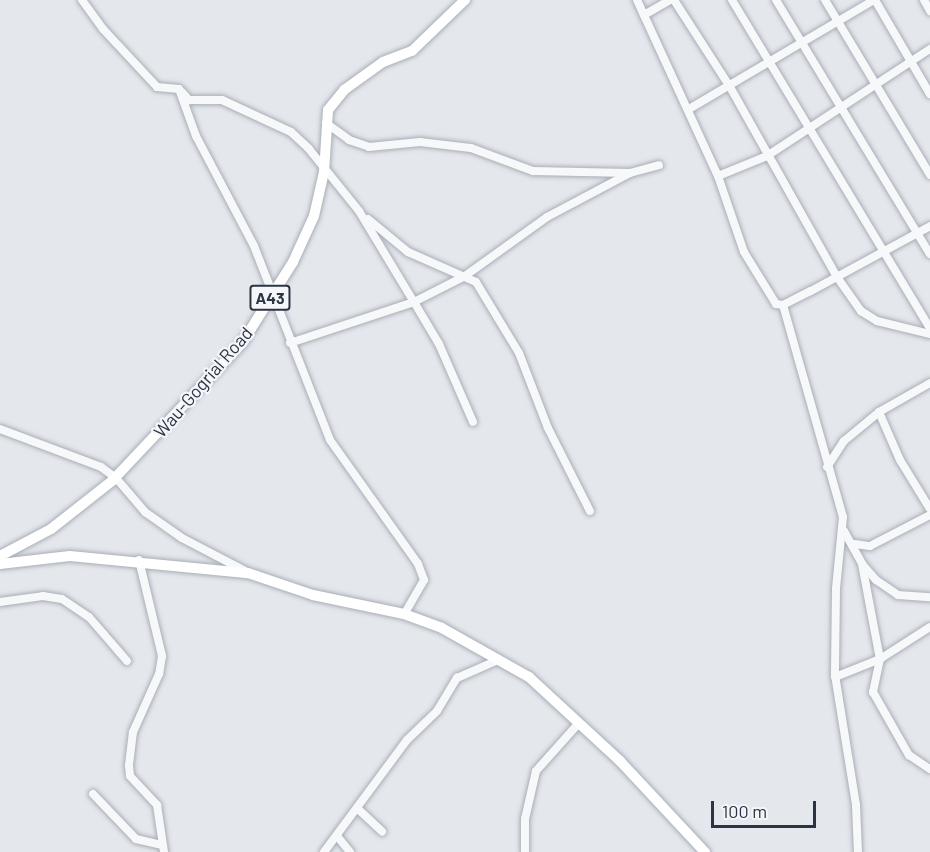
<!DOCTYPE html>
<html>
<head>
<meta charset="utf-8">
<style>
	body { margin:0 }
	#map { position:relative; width:930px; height:852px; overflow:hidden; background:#e4e7ec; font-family:Barlow,sans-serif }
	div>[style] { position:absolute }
	.roads { filter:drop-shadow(0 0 2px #a9aeb7) drop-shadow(0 0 2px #a9aeb7) }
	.minor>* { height:8px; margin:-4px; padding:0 4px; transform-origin:4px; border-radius:4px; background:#f7f8fa }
	.major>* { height:10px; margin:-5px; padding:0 5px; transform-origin:5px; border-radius:5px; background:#fff }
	span { translate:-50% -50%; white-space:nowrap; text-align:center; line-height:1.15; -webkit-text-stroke:4.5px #f4f6f9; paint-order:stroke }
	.shield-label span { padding:2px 4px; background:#f4f6f9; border:2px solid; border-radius:4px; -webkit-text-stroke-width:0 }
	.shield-label { font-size:16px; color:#2b3445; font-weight:700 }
	.street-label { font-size:18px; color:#2b3445 }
	.scale { position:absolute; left:711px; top:801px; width:105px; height:27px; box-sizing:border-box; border:3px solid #2b3445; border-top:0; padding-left:8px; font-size:18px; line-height:21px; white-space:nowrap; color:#2b3445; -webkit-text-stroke:4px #f4f6f9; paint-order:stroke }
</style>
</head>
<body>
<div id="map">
	<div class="roads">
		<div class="minor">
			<div style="left:82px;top:0;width:36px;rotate:54deg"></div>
			<div style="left:103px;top:29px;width:79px;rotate:47deg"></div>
			<div style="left:157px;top:87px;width:22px;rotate:5deg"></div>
			<div style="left:179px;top:89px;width:50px;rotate:70.1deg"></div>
			<div style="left:196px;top:136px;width:124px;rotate:62.2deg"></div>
			<div style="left:254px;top:246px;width:208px;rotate:68.6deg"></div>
			<div style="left:330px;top:440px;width:152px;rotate:54.6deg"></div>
			<div style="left:418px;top:564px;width:17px;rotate:69deg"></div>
			<div style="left:424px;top:580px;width:39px;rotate:120deg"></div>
			<div style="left:637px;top:0;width:194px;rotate:65.3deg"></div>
			<div style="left:718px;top:176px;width:80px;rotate:71.1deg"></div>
			<div style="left:744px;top:252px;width:61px;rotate:58.4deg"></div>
			<div style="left:776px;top:304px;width:7px;rotate:8deg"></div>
			<div style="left:783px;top:305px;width:31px;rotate:-27deg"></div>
			<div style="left:811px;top:291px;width:136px;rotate:-28.6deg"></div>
			<div style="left:674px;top:0;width:103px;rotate:57.2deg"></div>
			<div style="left:730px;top:87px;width:218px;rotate:60.6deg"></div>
			<div style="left:837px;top:277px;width:42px;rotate:54.8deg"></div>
			<div style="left:861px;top:311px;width:19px;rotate:32deg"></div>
			<div style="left:877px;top:321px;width:55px;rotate:13.8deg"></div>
			<div style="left:732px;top:0;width:383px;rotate:58.9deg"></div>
			<div style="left:776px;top:0;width:297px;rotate:58.8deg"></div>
			<div style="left:825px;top:0;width:204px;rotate:59deg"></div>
			<div style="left:875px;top:0;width:109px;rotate:59.7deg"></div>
			<div style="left:924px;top:0;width:13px;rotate:61deg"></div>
			<div style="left:644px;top:15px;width:30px;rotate:-30deg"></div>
			<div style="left:182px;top:92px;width:11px;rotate:49deg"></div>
			<div style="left:189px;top:100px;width:33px"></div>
			<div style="left:222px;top:100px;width:76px;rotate:24.9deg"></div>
			<div style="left:291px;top:132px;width:25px;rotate:43deg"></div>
			<div style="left:309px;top:149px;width:80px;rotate:51.1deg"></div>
			<div style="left:359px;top:211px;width:106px;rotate:58.9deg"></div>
			<div style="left:414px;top:302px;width:49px;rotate:59.2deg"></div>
			<div style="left:439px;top:344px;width:85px;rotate:66.4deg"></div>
			<div style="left:689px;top:109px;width:215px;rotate:-30.5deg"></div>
			<div style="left:326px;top:123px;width:29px;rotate:36deg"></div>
			<div style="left:349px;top:140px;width:21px;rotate:19deg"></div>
			<div style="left:369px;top:147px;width:51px;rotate:-5.6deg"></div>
			<div style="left:420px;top:142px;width:51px;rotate:6.7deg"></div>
			<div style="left:471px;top:148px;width:66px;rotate:20.4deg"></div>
			<div style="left:533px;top:171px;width:97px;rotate:1.2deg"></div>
			<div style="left:630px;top:173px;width:30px;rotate:-15deg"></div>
			<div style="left:718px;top:176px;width:53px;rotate:-22.2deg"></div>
			<div style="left:767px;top:156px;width:195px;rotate:-33.3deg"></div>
			<div style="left:368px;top:219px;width:52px;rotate:39.5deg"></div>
			<div style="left:408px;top:252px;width:74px;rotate:23.8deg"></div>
			<div style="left:476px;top:282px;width:83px;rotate:58.8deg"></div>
			<div style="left:519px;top:353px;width:80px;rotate:68.9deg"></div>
			<div style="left:548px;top:428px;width:93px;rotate:63.2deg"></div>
			<div style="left:783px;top:305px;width:220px;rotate:74.2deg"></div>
			<div style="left:843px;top:517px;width:72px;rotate:95.6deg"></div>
			<div style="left:836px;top:589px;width:86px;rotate:90.7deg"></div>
			<div style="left:835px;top:675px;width:132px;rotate:80.8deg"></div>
			<div style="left:856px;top:805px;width:47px;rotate:87.6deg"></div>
			<div style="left:290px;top:343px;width:131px;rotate:-18.3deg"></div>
			<div style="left:414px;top:302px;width:57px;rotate:-27deg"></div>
			<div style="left:465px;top:276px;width:101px;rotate:-35.7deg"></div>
			<div style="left:547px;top:217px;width:94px;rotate:-27.9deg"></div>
			<div style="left:879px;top:412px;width:52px;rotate:66.4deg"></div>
			<div style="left:900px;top:460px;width:57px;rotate:58.5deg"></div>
			<div style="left:0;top:429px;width:108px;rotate:20.6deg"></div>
			<div style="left:101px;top:467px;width:19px;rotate:36deg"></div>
			<div style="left:116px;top:478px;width:45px;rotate:49.5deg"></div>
			<div style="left:145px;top:512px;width:45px;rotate:35.1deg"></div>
			<div style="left:182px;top:538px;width:71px;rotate:27.6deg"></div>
			<div style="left:827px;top:467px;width:31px;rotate:-57deg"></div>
			<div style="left:844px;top:441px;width:45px;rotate:-39.6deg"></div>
			<div style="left:879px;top:412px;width:59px;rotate:-29.6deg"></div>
			<div style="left:844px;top:531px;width:38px;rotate:61deg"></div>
			<div style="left:862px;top:564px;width:97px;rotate:79.3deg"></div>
			<div style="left:880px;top:659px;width:34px;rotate:102deg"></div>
			<div style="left:873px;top:692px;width:73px;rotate:60.3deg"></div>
			<div style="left:909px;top:755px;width:25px;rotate:34deg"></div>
			<div style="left:855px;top:544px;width:15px;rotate:8deg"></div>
			<div style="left:870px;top:546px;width:68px;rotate:-27.3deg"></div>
			<div style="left:139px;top:560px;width:99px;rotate:76.5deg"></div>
			<div style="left:162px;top:656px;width:18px;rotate:99deg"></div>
			<div style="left:159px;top:674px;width:64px;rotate:114.1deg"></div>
			<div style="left:133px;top:732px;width:34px;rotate:97deg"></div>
			<div style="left:129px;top:766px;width:10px;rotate:84deg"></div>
			<div style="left:130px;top:776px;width:40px;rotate:47deg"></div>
			<div style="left:157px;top:805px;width:48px;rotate:81.5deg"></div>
			<div style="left:863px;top:565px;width:20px;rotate:49deg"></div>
			<div style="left:876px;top:580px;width:27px;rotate:34deg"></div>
			<div style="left:898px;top:595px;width:32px;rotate:4deg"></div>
			<div style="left:0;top:602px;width:43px;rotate:-7.9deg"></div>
			<div style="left:43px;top:596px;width:19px;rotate:9deg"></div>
			<div style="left:62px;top:599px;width:32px;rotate:34deg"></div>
			<div style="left:89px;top:617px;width:58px;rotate:49.2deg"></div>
			<div style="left:835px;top:677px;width:48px;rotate:-21.8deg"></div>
			<div style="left:880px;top:659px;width:59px;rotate:-32.6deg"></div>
			<div style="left:93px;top:794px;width:62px;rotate:46.3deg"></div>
			<div style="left:136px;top:839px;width:27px;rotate:13deg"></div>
			<div style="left:358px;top:809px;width:33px;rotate:43deg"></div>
			<div style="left:337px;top:836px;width:21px;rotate:51deg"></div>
			<div style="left:324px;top:852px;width:139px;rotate:-53.5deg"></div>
			<div style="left:407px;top:740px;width:42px;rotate:-44deg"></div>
			<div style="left:437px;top:711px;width:39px;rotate:-59deg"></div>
			<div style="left:457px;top:678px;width:45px;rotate:-23.7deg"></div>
			<div style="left:525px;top:852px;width:33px;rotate:-90deg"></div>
			<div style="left:525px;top:819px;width:49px;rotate:-77.1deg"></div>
			<div style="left:536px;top:771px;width:63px;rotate:-48.2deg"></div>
		</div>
		<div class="major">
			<div style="left:0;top:556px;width:58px;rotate:-27.9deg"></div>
			<div style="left:51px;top:529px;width:78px;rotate:-38.2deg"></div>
			<div style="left:112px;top:481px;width:190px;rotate:-46.7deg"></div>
			<div style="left:242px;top:343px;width:96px;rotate:-57.8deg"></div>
			<div style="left:293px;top:262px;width:51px;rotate:-65.5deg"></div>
			<div style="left:314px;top:216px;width:45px;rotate:-77.2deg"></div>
			<div style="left:324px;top:172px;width:62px;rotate:-86.3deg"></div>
			<div style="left:328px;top:110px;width:26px;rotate:-51deg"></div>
			<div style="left:344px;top:90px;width:48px;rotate:-35.7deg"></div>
			<div style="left:383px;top:62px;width:31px;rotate:-21deg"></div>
			<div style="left:412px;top:51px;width:74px;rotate:-43.9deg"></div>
			<div style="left:0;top:564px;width:70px;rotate:-6.5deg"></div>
			<div style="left:70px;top:556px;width:179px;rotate:5.5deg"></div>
			<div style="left:248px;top:573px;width:69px;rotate:18.7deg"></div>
			<div style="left:313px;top:595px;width:93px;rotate:11.8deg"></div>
			<div style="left:404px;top:614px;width:40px;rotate:20.2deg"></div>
			<div style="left:442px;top:628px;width:100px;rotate:29.4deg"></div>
			<div style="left:529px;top:677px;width:124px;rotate:42.7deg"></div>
			<div style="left:620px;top:761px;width:125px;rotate:47deg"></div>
		</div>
	</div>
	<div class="shield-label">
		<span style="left:270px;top:298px">A43</span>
	</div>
	<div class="street-label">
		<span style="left:203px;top:382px;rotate:-49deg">Wau-Gogrial Road</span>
	</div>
	<div class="scale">100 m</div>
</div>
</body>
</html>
